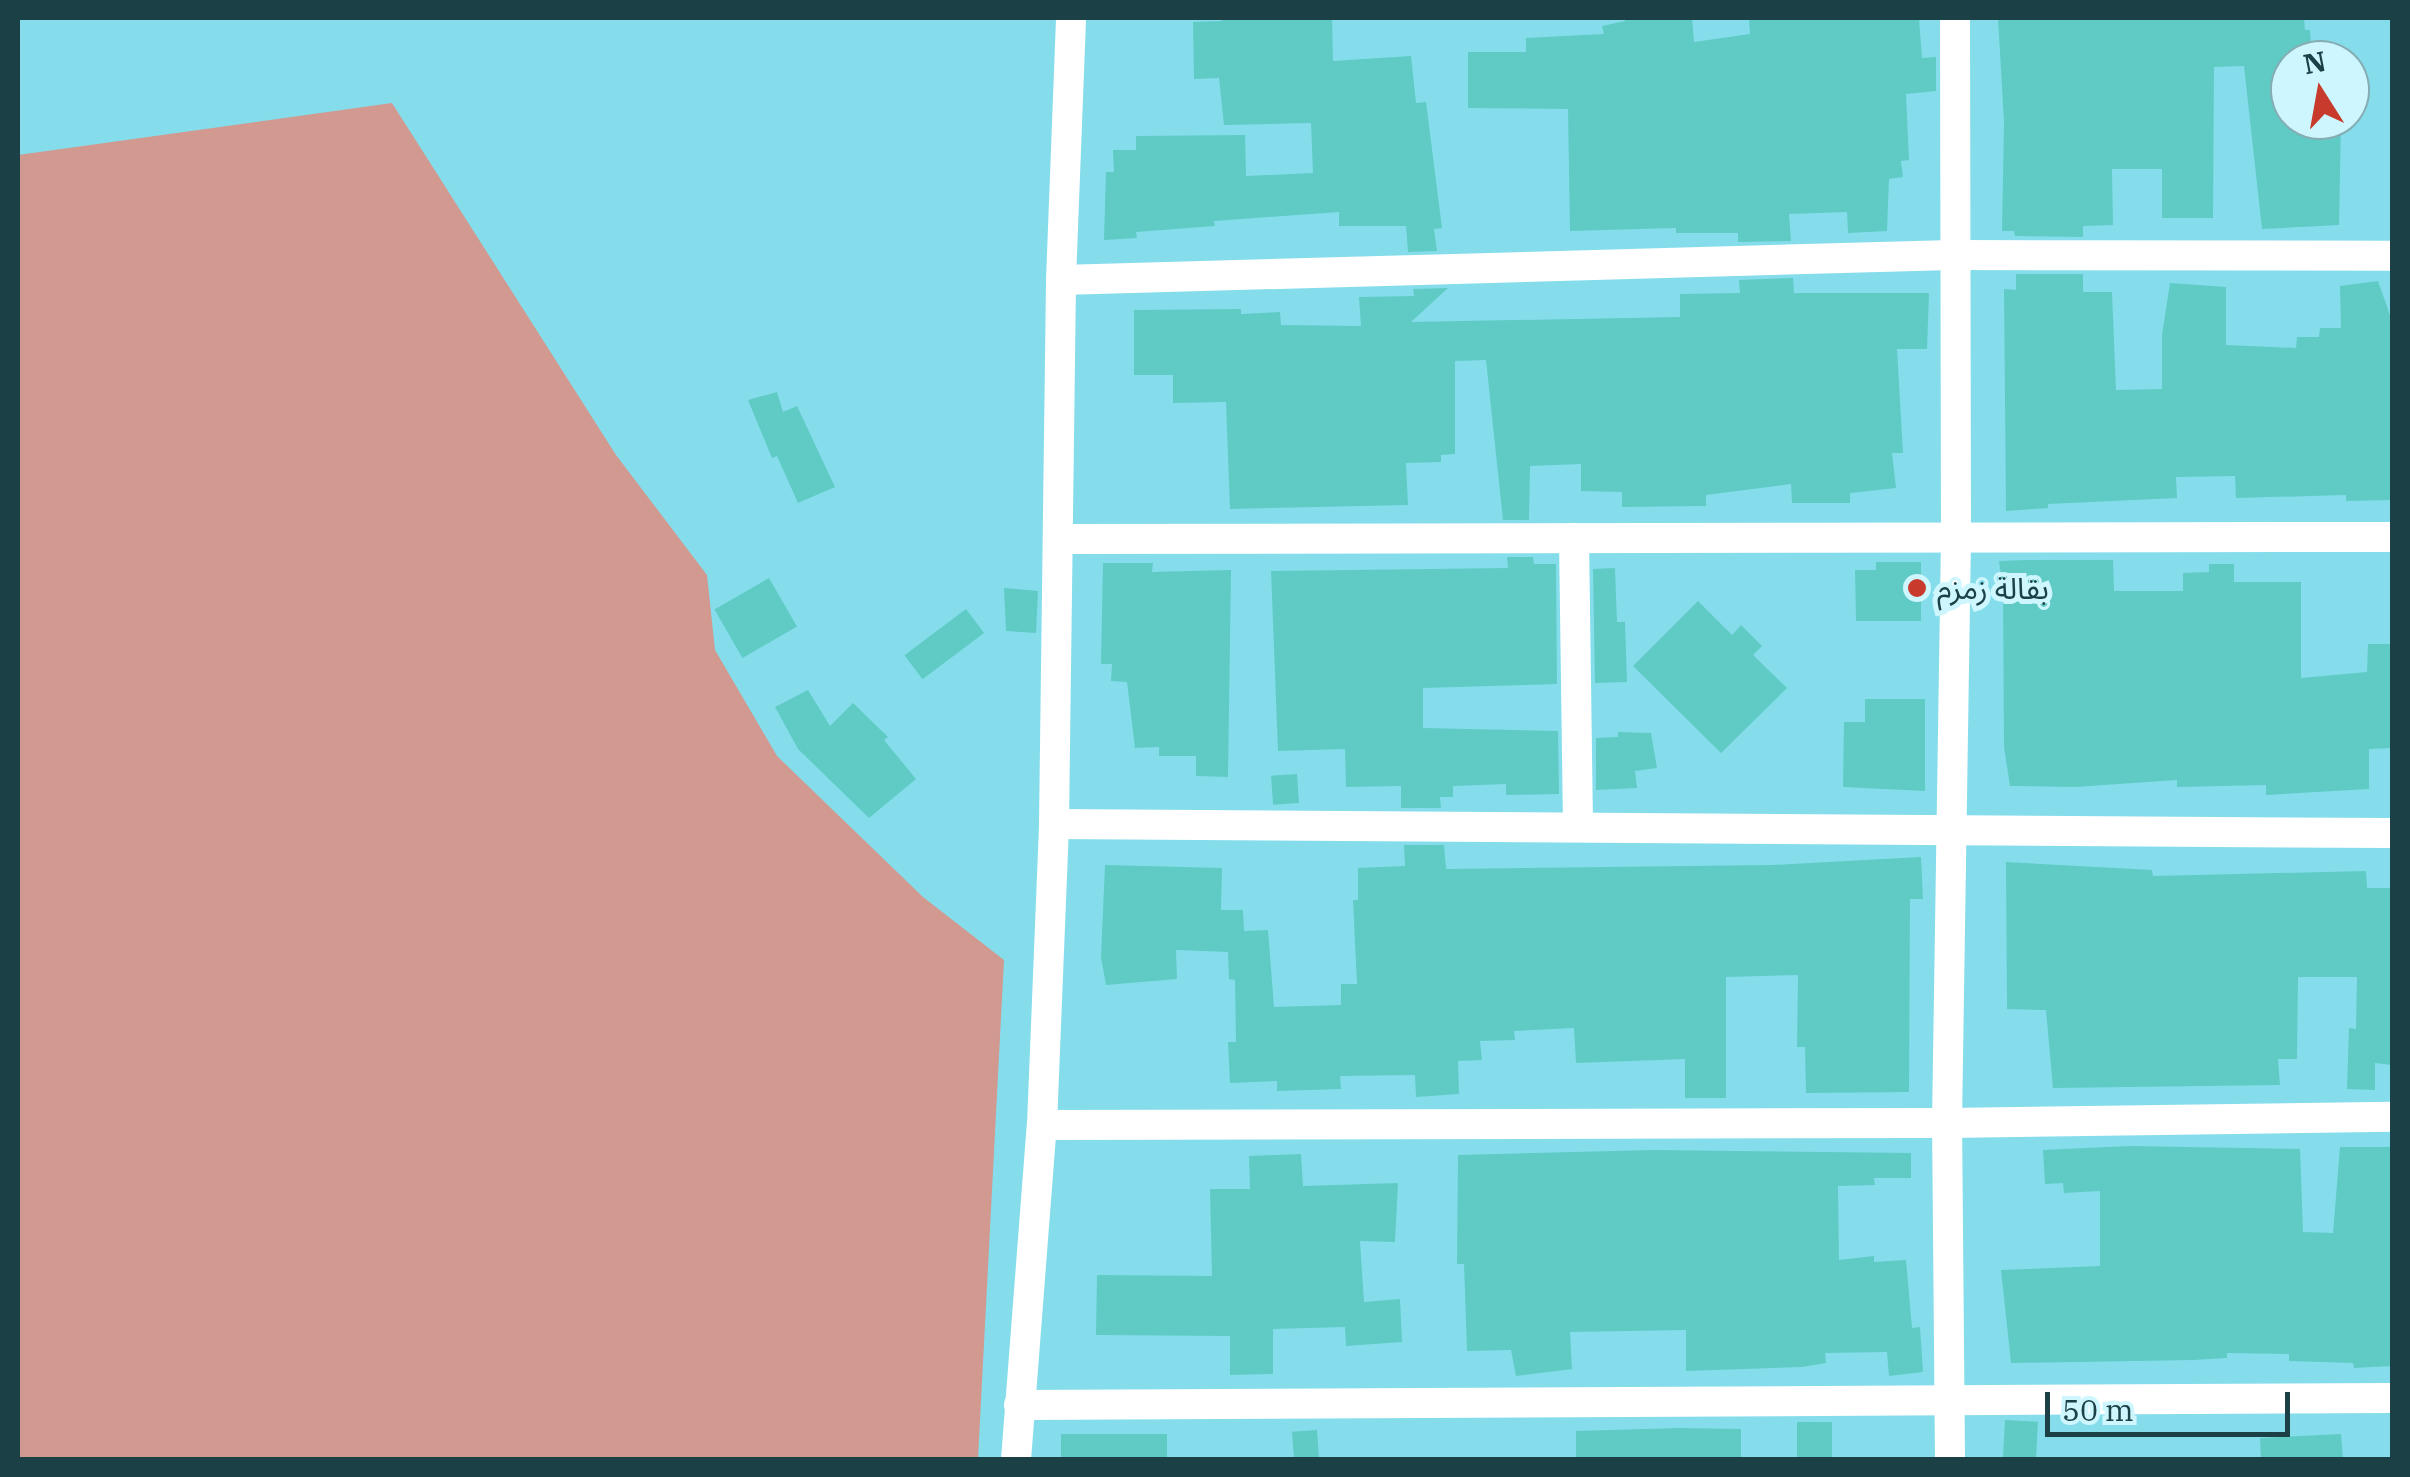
<!DOCTYPE html>
<html>
<head>
<meta charset="utf-8">
<style>
	body { margin:0 }
	#map { position:relative; width:2410px; height:1477px; overflow:hidden; background:#85ddec; font-family:"IBM Plex Serif","Noto Sans Arabic",serif }
	div>[style] { position:absolute }
	.green>* { inset:0; background:#d1998f }
	.building>* { inset:0; background:#5fcbc4; transform-origin:0 0 }
	.minor>* { height:30px; margin:-15px; padding:0 15px; transform-origin:15px; border-radius:15px; background:#fff }
	.dots>* { width:28px; height:28px; translate:-50% -50%; box-sizing:border-box; border:5px solid #cdf6fe; border-radius:50% }
	span { translate:-50% -50%; white-space:nowrap; text-align:center; line-height:1.15; -webkit-text-stroke:10px #cdf6fe; paint-order:stroke }
	.poi-label { font-size:30px; color:#1b4046 }
	.left { translate:0 -50%; text-align:left }
	.frame { position:absolute; inset:0; border:20px solid #1b4046; pointer-events:none }
	.north { position:absolute; left:2270px; top:40px; width:100px; height:100px; box-sizing:border-box; background:#cdf6fe; border:2px solid #86adb4; border-radius:50%; rotate:349deg; font-size:28px; font-weight:700; line-height:40px; text-align:center; color:#1b4046 }
	.north::after { content:''; display:block; margin:auto; width:35px; height:45px; background:#c73a2c; clip-path:polygon(50% 0,100% 100%,50% 72%,0 100%) }
	.scale { position:absolute; left:2045px; top:1392px; width:245px; height:45px; box-sizing:border-box; border:5px solid #1b4046; border-top:0; padding-left:12px; font-size:30px; line-height:35px; white-space:nowrap; color:#1b4046; -webkit-text-stroke:8px #cdf6fe; paint-order:stroke }
</style>
</head>
<body>
<div id="map">
	<div class="green">
		<div style="clip-path:polygon(392px 103px,616px 455px,707px 575px,715px 650px,777px 756px,923px 897px,1004px 960px,978px 1459px,18px 1459px,18px 155px)"></div>
	</div>
	<div class="building">
		<div style="clip-path:polygon(1221px 18px,1332px 18px,1333px 61px,1411px 56px,1416px 103px,1426px 102px,1442px 228px,1434px 229px,1437px 251px,1408px 252px,1406px 226px,1339px 226px,1339px 212px,1214px 221px,1215px 226px,1136px 232px,1137px 238px,1104px 240px,1106px 172px,1114px 172px,1113px 150px,1136px 150px,1136px 136px,1245px 135px,1246px 176px,1313px 173px,1311px 123px,1224px 125px,1219px 78px,1194px 79px,1193px 22px,1222px 21px)"></div>
		<div style="clip-path:polygon(1625px 18px,1692px 18px,1694px 42px,1750px 34px,1749px 18px,1919px 18px,1922px 58px,1936px 57px,1936px 91px,1906px 94px,1909px 160px,1901px 161px,1903px 177px,1889px 179px,1887px 231px,1848px 233px,1847px 212px,1789px 214px,1791px 241px,1738px 242px,1738px 233px,1676px 233px,1676px 228px,1570px 231px,1568px 109px,1468px 108px,1468px 52px,1526px 52px,1526px 38px,1604px 34px,1602px 26px,1625px 21px)"></div>
		<div style="clip-path:polygon(1998px 18px,2304px 18px,2305px 30px,2310px 30px,2312px 60px,2290px 60px,2290px 120px,2341px 120px,2339px 225px,2262px 229px,2244px 66px,2214px 67px,2213px 218px,2162px 218px,2162px 169px,2112px 169px,2113px 225px,2083px 226px,2083px 237px,2015px 236px,2014px 231px,2002px 231px,2004px 122px)"></div>
		<div style="clip-path:polygon(2016px 274px,2083px 274px,2083px 292px,2112px 292px,2116px 390px,2162px 389px,2162px 335px,2170px 283px,2226px 287px,2226px 345px,2296px 348px,2297px 337px,2319px 337px,2320px 328px,2341px 328px,2340px 286px,2378px 281px,2392px 321px,2392px 500px,2346px 501px,2346px 495px,2236px 498px,2235px 476px,2176px 477px,2177px 498px,2048px 504px,2048px 508px,2006px 511px,2004px 289px,2016px 290px)"></div>
		<div style="clip-path:polygon(1793px 278px,1794px 293px,1929px 293px,1927px 349px,1897px 349px,1903px 453px,1892px 453px,1896px 488px,1850px 493px,1850px 503px,1792px 503px,1791px 484px,1706px 495px,1706px 506px,1622px 507px,1622px 492px,1581px 491px,1581px 464px,1530px 466px,1529px 520px,1503px 520px,1486px 360px,1455px 361px,1455px 454px,1441px 455px,1441px 462px,1406px 463px,1408px 505px,1230px 509px,1226px 402px,1173px 403px,1173px 375px,1134px 375px,1134px 310px,1241px 309px,1241px 314px,1280px 312px,1281px 325px,1361px 326px,1359px 297px,1414px 296px,1413px 289px,1448px 288px,1411px 322px,1680px 317px,1680px 294px,1740px 293px,1739px 280px)"></div>
		<div style="clip-path:polygon(777px 392px,783px 412px,797px 406px,835px 487px,798px 503px,777px 456px,772px 458px,748px 400px)"></div>
		<div style="clip-path:polygon(1507px 557px,1533px 557px,1534px 564px,1556px 564px,1557px 684px,1423px 688px,1423px 728px,1558px 731px,1559px 794px,1506px 795px,1506px 784px,1453px 786px,1453px 797px,1440px 797px,1441px 808px,1401px 808px,1401px 786px,1346px 787px,1345px 749px,1278px 751px,1271px 571px,1508px 568px)"></div>
		<div style="clip-path:polygon(2025px 560px,2113px 560px,2114px 591px,2183px 591px,2183px 573px,2209px 572px,2209px 564px,2234px 564px,2234px 582px,2301px 582px,2301px 678px,2367px 672px,2368px 644px,2392px 644px,2392px 748px,2369px 749px,2369px 789px,2266px 795px,2266px 785px,2177px 787px,2177px 780px,2075px 787px,2010px 786px,2004px 747px,2003px 590px,1999px 561px)"></div>
		<div style="clip-path:polygon(1876px 562px,1921px 562px,1921px 621px,1856px 621px,1855px 570px,1876px 570px)"></div>
		<div style="clip-path:polygon(1103px 563px,1153px 563px,1152px 572px,1231px 570px,1228px 777px,1196px 776px,1196px 756px,1159px 756px,1159px 747px,1135px 748px,1127px 682px,1111px 681px,1112px 664px,1101px 664px)"></div>
		<div style="clip-path:polygon(1615px 568px,1617px 622px,1625px 622px,1627px 682px,1595px 683px,1593px 569px)"></div>
		<div style="left:769px;top:578px;width:56px;height:63px;rotate:60deg"></div>
		<div style="clip-path:polygon(1004px 588px,1038px 591px,1036px 633px,1006px 631px)"></div>
		<div style="clip-path:polygon(1698px 601px,1732px 635px,1741px 625px,1762px 646px,1753px 655px,1787px 688px,1721px 753px,1633px 666px)"></div>
		<div style="left:966px;top:609px;width:30px;height:77px;rotate:53deg"></div>
		<div style="clip-path:polygon(808px 690px,830px 726px,853px 703px,888px 737px,884px 740px,916px 779px,869px 818px,798px 749px,775px 707px)"></div>
		<div style="clip-path:polygon(1865px 699px,1925px 699px,1925px 791px,1843px 787px,1844px 722px,1865px 722px)"></div>
		<div style="clip-path:polygon(1618px 732px,1651px 733px,1657px 768px,1635px 771px,1637px 788px,1596px 790px,1596px 738px,1618px 737px)"></div>
		<div style="left:1297px;top:774px;width:29px;height:26px;rotate:86deg"></div>
		<div style="clip-path:polygon(1404px 845px,1444px 845px,1446px 869px,1771px 865px,1921px 857px,1923px 899px,1910px 899px,1909px 1092px,1806px 1093px,1805px 1047px,1797px 1047px,1798px 975px,1726px 977px,1726px 1098px,1685px 1098px,1685px 1059px,1576px 1063px,1574px 1028px,1514px 1031px,1515px 1040px,1480px 1041px,1482px 1060px,1458px 1061px,1459px 1094px,1416px 1097px,1415px 1075px,1340px 1076px,1341px 1089px,1277px 1091px,1277px 1081px,1230px 1083px,1228px 1042px,1236px 1042px,1235px 980px,1229px 979px,1228px 952px,1176px 950px,1177px 979px,1106px 985px,1101px 957px,1105px 865px,1222px 868px,1221px 910px,1243px 910px,1244px 931px,1268px 930px,1274px 1007px,1341px 1005px,1341px 984px,1357px 984px,1353px 900px,1358px 900px,1358px 868px,1405px 866px)"></div>
		<div style="clip-path:polygon(2006px 862px,2152px 870px,2153px 876px,2366px 871px,2367px 888px,2392px 888px,2392px 1065px,2375px 1063px,2375px 1090px,2347px 1089px,2349px 1028px,2356px 1029px,2357px 977px,2298px 977px,2297px 1059px,2278px 1059px,2280px 1085px,2053px 1088px,2046px 1010px,2007px 1009px)"></div>
		<div style="clip-path:polygon(2130px 1146px,2300px 1149px,2303px 1232px,2333px 1233px,2340px 1147px,2392px 1147px,2392px 1366px,2354px 1368px,2353px 1363px,2289px 1361px,2289px 1354px,2227px 1353px,2227px 1358px,2194px 1360px,2011px 1363px,2001px 1270px,2100px 1266px,2100px 1191px,2064px 1193px,2063px 1183px,2045px 1184px,2043px 1150px)"></div>
		<div style="clip-path:polygon(1654px 1150px,1911px 1153px,1911px 1178px,1874px 1178px,1875px 1185px,1838px 1186px,1839px 1260px,1874px 1256px,1874px 1262px,1906px 1260px,1912px 1328px,1920px 1327px,1923px 1372px,1889px 1376px,1887px 1352px,1825px 1353px,1826px 1363px,1802px 1367px,1686px 1371px,1686px 1330px,1570px 1332px,1572px 1369px,1516px 1376px,1511px 1350px,1467px 1351px,1464px 1264px,1457px 1264px,1458px 1155px)"></div>
		<div style="clip-path:polygon(1301px 1154px,1303px 1186px,1398px 1183px,1395px 1242px,1360px 1241px,1364px 1302px,1400px 1299px,1402px 1342px,1346px 1346px,1345px 1327px,1273px 1329px,1273px 1374px,1230px 1375px,1230px 1336px,1096px 1335px,1097px 1275px,1212px 1276px,1210px 1189px,1250px 1189px,1249px 1156px)"></div>
		<div style="left:2005px;top:1420px;width:33px;height:40px;rotate:3deg"></div>
		<div style="left:1832px;top:1422px;width:35px;height:35px;rotate:90deg"></div>
		<div style="clip-path:polygon(1679px 1428px,1741px 1429px,1741px 1460px,1576px 1460px,1576px 1431px)"></div>
		<div style="left:1317px;top:1430px;width:30px;height:25px;rotate:86deg"></div>
		<div style="left:1167px;top:1434px;width:26px;height:106px;rotate:90deg"></div>
		<div style="clip-path:polygon(2341px 1434px,2343px 1460px,2261px 1460px,2260px 1438px)"></div>
	</div>
	<div class="minor">
		<div style="left:1061px;top:280px;width:892px;rotate:-1.61deg"></div>
		<div style="left:1953px;top:255px;width:439px;rotate:0.1deg"></div>
		<div style="left:1574px;top:538px;width:288px;rotate:89.2deg"></div>
		<div style="left:1059px;top:539px;width:1333px;rotate:-0.09deg"></div>
		<div style="left:1054px;top:824px;width:1338px;rotate:0.39deg"></div>
		<div style="left:1042px;top:1125px;width:905px;rotate:-0.13deg"></div>
		<div style="left:1947px;top:1123px;width:445px;rotate:-0.8deg"></div>
		<div style="left:1019px;top:1405px;width:1373px;rotate:-0.29deg"></div>
		<div style="left:1016px;top:1460px;width:336px;rotate:-85.6deg"></div>
		<div style="left:1042px;top:1125px;width:301px;rotate:-87.7deg"></div>
		<div style="left:1054px;top:824px;width:544px;rotate:-89.26deg"></div>
		<div style="left:1061px;top:280px;width:262px;rotate:-87.8deg"></div>
		<div style="left:1950px;top:1460px;width:337px;rotate:-90.5deg"></div>
		<div style="left:1947px;top:1123px;width:587px;rotate:-89.12deg"></div>
		<div style="left:1956px;top:536px;width:518px;rotate:-90.11deg"></div>
	</div>
	<div class="dots">
		<div style="left:1917px;top:588px;background:#c73a2c"></div>
	</div>
	<div class="poi-label">
		<span class="left" style="left:1937px;top:588px">بقالة زمزم</span>
	</div>
	<div class="frame"></div>
	<div class="north">N</div>
	<div class="scale">50 m</div>
</div>
</body>
</html>
